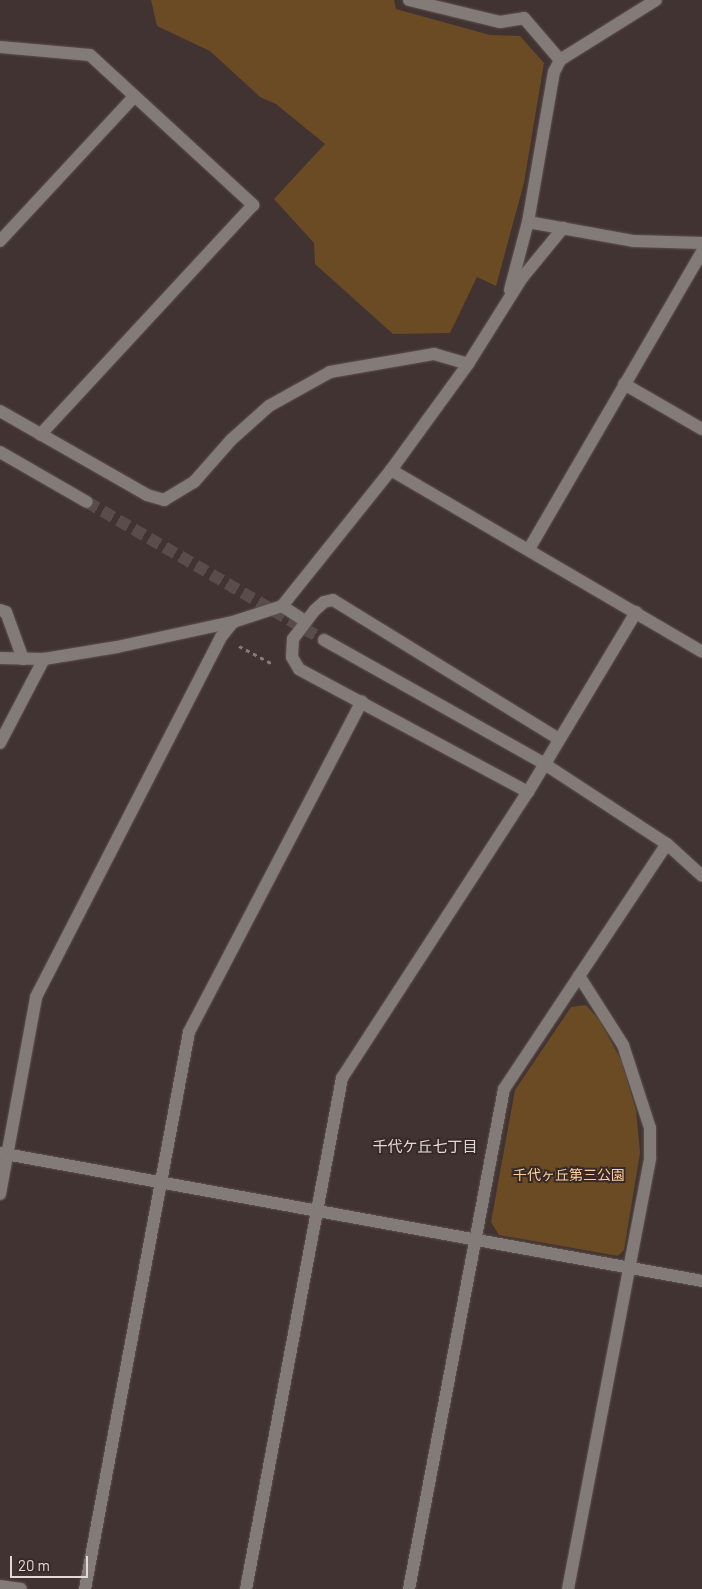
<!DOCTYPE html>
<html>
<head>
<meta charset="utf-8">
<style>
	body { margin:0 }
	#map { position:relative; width:702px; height:1589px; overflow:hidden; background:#413331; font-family:Barlow,"Noto Sans JP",sans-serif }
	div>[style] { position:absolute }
	.green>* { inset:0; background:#6a4b24 }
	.minor-tunnel>* { height:12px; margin-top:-6px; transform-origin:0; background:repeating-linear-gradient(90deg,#594c4a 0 12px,transparent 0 18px) }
	.path>* { height:3px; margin-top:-1.5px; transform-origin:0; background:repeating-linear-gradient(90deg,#867a79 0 4px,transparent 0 8px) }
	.roads { filter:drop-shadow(0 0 1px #5e514f) drop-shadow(0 0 1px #5e514f) }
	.minor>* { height:12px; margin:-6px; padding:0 6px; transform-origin:6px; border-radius:6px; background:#827b78 }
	span { translate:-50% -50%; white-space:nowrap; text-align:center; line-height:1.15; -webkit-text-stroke:4px #362927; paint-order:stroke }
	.park-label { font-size:14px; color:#fdcf9a }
	.neighbourhood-label { font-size:15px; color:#e1d8d7 }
	.scale { position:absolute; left:10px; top:1556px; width:78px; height:22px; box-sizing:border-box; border:2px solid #e1d8d7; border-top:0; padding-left:6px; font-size:15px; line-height:18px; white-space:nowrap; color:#e1d8d7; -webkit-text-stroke:4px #362927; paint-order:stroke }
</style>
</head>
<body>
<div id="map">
	<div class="green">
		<div style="clip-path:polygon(151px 0,394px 0,396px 9px,490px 35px,520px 36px,544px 63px,524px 183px,496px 286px,477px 277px,450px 333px,393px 334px,315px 264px,314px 243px,274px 199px,325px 144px,276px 104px,260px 97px,210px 51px,157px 26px)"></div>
		<div style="clip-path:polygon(586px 1005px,600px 1021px,621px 1060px,636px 1110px,640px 1153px,624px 1250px,618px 1256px,499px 1235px,491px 1222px,515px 1090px,571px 1007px)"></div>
	</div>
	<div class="minor-tunnel">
		<div style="left:87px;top:502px;width:274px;rotate:30.2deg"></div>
	</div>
	<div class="path">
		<div style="left:239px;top:646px;width:38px;rotate:28deg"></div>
	</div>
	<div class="roads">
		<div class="minor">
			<div style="left:409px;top:0;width:94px;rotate:13.6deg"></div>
			<div style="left:500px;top:22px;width:24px;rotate:-9deg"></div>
			<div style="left:524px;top:18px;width:55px;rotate:49.4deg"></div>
			<div style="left:0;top:47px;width:90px;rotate:5.1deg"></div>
			<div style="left:90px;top:55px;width:222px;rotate:42.6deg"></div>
			<div style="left:253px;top:205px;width:313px;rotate:132.8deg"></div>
			<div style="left:528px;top:222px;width:108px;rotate:10.2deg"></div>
			<div style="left:634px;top:241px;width:68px;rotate:1.7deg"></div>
			<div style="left:0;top:241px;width:197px;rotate:-47.1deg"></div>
			<div style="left:510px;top:290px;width:70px;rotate:-75.2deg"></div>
			<div style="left:528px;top:222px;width:152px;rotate:-80.2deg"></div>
			<div style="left:554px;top:72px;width:13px;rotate:-63deg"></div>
			<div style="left:560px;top:60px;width:113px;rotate:-32deg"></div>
			<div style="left:624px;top:384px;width:90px;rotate:30deg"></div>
			<div style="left:0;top:411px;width:169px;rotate:29.7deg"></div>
			<div style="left:147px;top:495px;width:18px;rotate:16deg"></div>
			<div style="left:164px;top:500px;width:35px;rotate:-31deg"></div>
			<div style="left:194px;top:482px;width:56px;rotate:-48.6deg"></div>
			<div style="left:231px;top:440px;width:51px;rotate:-41.8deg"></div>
			<div style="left:269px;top:406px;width:70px;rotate:-29.1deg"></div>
			<div style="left:330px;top:372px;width:106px;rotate:-9.8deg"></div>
			<div style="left:434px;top:354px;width:35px;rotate:16deg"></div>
			<div style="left:0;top:452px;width:100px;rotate:29.9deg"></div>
			<div style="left:391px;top:470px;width:360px;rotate:30.3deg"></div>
			<div style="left:529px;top:549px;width:344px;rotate:-59.8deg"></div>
			<div style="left:282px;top:606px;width:27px;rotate:33deg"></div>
			<div style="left:0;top:610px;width:6px;rotate:18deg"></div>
			<div style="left:6px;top:612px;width:50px;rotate:70.1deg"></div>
			<div style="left:324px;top:640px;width:251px;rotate:29.3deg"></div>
			<div style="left:543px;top:763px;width:148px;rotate:33.2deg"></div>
			<div style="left:667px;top:844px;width:47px;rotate:42.4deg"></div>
			<div style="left:0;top:658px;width:44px;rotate:1.3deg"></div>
			<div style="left:44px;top:659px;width:74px;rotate:-9.3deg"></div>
			<div style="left:117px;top:647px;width:119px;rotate:-12.2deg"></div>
			<div style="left:233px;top:622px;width:52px;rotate:-18.1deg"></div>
			<div style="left:282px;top:606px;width:174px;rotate:-51.3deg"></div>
			<div style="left:391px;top:470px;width:131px;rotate:-54deg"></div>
			<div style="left:468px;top:364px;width:102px;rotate:-57.9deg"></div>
			<div style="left:522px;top:278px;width:65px;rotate:-50.6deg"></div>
			<div style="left:0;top:743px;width:95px;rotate:-62.4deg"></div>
			<div style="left:528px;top:792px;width:260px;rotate:-151.8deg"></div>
			<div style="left:299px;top:669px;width:14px;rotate:-120deg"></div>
			<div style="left:292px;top:657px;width:18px;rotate:-87deg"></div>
			<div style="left:293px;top:639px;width:36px;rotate:-53deg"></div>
			<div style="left:315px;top:610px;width:12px;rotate:-42deg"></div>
			<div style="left:324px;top:602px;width:9px;rotate:-13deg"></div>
			<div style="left:333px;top:600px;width:263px;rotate:31.6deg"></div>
			<div style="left:0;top:1153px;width:714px;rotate:10.33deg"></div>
			<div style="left:0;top:1194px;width:200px;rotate:-79.6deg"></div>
			<div style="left:36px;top:997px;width:405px;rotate:-62.8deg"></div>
			<div style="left:221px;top:637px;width:19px;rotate:-51deg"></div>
			<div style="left:0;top:1586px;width:21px;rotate:8deg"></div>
			<div style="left:85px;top:1589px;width:567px;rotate:-79.42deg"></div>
			<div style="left:189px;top:1032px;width:373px;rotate:-62.4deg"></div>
			<div style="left:246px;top:1589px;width:520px;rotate:-79.36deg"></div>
			<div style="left:342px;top:1078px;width:341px;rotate:-57deg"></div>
			<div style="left:528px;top:792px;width:210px;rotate:-59deg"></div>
			<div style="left:409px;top:1589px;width:509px;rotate:-79.24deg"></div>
			<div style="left:504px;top:1089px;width:294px;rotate:-56.4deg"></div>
			<div style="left:568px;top:1589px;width:439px;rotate:-79.2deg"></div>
			<div style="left:650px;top:1158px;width:30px;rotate:-90deg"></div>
			<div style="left:650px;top:1128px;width:87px;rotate:-108deg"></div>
			<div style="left:623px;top:1045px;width:82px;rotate:-122.5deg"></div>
		</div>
	</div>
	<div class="park-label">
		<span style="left:569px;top:1175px">千代ヶ丘第三公園</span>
	</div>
	<div class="neighbourhood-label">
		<span style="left:425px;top:1147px">千代ケ丘七丁目</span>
	</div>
	<div class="scale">20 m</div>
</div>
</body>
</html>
